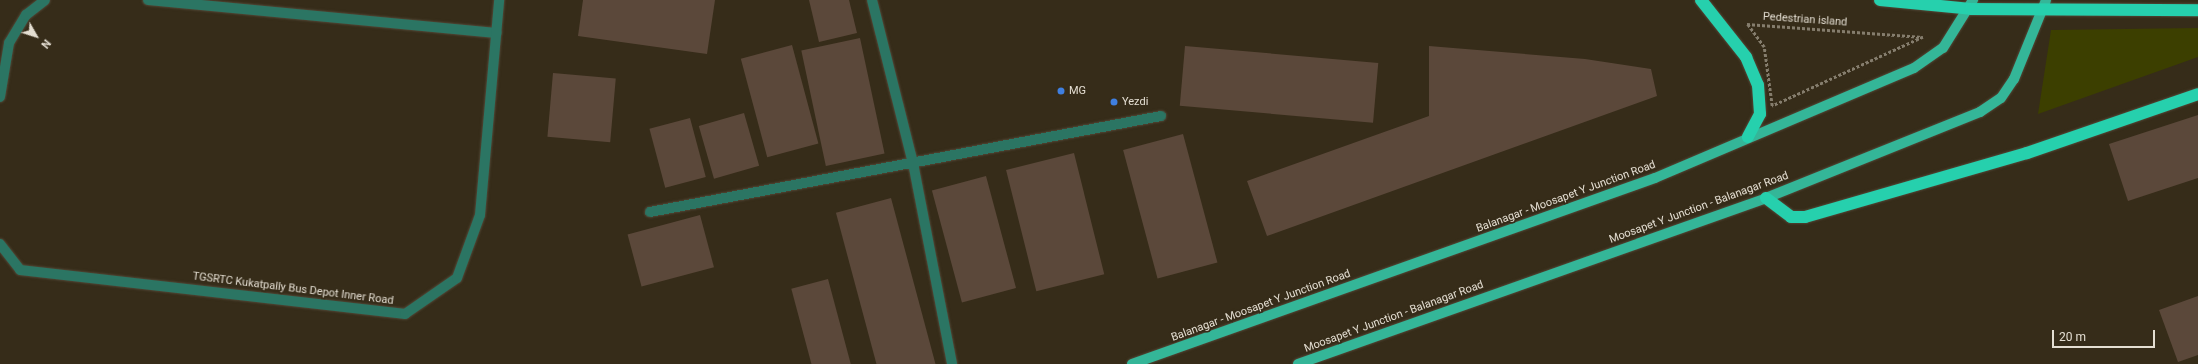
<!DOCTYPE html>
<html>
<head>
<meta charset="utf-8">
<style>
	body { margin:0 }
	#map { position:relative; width:2198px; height:364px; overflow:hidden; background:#362c19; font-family:Roboto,sans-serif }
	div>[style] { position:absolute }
	.green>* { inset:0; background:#3c3f00 }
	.building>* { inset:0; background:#5b483a; transform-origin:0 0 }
	.path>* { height:2.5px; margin-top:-1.25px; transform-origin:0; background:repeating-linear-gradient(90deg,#857d6d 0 3px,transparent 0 5px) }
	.roads { filter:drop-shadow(0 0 1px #524837) drop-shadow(0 0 1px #524837) }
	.minor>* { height:10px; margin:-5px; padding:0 5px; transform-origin:5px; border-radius:5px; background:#2b7563 }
	.major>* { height:10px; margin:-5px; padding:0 5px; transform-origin:5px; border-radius:5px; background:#34b698 }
	.highway>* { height:12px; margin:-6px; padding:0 6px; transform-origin:6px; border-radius:6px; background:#26d0ad }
	.dots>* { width:11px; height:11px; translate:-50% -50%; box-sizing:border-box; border:2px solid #362c19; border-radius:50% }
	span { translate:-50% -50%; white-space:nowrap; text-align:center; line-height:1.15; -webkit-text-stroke:3.5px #362c19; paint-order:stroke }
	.street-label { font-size:11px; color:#e4ded2 }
	.poi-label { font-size:11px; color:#e4ded2 }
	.left { translate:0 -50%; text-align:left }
	.north { position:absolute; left:16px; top:16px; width:40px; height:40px; -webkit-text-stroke:3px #362c19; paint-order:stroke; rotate:129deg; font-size:11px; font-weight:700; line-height:16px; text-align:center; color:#e4ded2 }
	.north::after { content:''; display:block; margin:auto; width:14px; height:18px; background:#e4ded2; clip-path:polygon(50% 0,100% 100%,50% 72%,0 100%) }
	.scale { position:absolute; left:2052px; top:330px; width:103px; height:18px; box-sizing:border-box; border:2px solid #e4ded2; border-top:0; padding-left:5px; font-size:12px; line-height:14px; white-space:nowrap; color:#e4ded2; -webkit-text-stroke:3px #362c19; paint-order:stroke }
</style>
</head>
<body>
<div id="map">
	<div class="green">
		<div style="clip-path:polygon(2198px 28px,2198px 57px,2038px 114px,2051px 30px)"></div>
	</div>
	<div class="building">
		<div style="clip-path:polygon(583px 0,715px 0,707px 54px,578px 36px)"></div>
		<div style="clip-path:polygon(809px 0,849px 0,857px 33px,819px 42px)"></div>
		<div style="left:860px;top:38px;width:118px;height:60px;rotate:78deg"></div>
		<div style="left:792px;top:45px;width:102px;height:53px;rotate:75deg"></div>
		<div style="left:1185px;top:46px;width:194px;height:60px;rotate:5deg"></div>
		<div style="clip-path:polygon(1429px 46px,1585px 59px,1651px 69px,1657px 96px,1267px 236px,1247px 181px,1429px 116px)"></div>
		<div style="left:553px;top:73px;width:63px;height:64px;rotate:5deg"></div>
		<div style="left:744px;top:113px;width:55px;height:47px;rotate:74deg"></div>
		<div style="clip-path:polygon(2198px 115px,2198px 178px,2128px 201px,2109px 144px)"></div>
		<div style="left:690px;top:118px;width:61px;height:42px;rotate:75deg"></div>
		<div style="left:1183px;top:134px;width:133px;height:62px;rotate:75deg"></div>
		<div style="left:1074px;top:153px;width:125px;height:70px;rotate:76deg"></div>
		<div style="left:986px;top:176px;width:116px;height:56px;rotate:75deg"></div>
		<div style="left:891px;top:198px;width:172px;height:57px;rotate:75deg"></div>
		<div style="left:700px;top:215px;width:54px;height:75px;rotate:75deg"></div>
		<div style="left:828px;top:279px;width:88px;height:38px;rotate:75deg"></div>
		<div style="clip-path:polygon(2198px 296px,2198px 355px,2178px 362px,2159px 310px)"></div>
	</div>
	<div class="path">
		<div style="left:1747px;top:24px;width:176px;rotate:4.2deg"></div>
		<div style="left:1923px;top:37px;width:166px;rotate:155.4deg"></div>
		<div style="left:1772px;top:106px;width:60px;rotate:-97.7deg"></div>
		<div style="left:1764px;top:47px;width:29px;rotate:-126deg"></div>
	</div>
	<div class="roads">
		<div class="minor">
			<div style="left:148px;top:0;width:350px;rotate:5.4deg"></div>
			<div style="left:872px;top:0;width:168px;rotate:75.9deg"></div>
			<div style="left:913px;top:163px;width:205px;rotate:79deg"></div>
			<div style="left:0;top:97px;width:55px;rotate:-80.5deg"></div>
			<div style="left:9px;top:43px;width:33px;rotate:-59deg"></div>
			<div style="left:26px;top:15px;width:24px;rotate:-38deg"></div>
			<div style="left:650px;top:212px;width:520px;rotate:-10.64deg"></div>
			<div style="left:0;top:244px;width:33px;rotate:52deg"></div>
			<div style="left:20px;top:270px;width:388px;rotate:6.5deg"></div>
			<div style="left:405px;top:314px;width:63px;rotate:-34.7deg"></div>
			<div style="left:457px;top:278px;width:67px;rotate:-69.9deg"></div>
			<div style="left:480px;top:215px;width:216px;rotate:-84.9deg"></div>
		</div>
		<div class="major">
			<div style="left:1132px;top:364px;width:555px;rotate:-19.58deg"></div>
			<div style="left:1655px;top:178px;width:281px;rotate:-23deg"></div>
			<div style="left:1914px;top:68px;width:35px;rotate:-35deg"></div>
			<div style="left:1943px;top:48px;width:57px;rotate:-58deg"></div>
			<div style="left:1298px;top:364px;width:497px;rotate:-19.5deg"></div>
			<div style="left:1766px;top:198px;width:231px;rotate:-21.9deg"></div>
			<div style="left:1980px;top:112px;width:25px;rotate:-34deg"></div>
			<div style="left:2001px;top:98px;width:23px;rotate:-56deg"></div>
			<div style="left:2014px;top:79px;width:85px;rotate:-67.9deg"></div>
		</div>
		<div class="highway">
			<div style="left:1701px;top:0;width:73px;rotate:51.7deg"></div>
			<div style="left:1746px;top:57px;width:30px;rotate:67deg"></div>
			<div style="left:1758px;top:85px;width:29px;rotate:86deg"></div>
			<div style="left:1760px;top:114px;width:26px;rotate:118deg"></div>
			<div style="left:1880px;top:0;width:91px;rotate:5.6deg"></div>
			<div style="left:1971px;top:9px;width:227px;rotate:0.3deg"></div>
			<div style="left:1766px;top:198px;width:31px;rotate:37deg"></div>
			<div style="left:1791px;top:217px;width:14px"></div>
			<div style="left:1805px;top:217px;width:231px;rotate:-16.1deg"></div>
			<div style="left:2027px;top:153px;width:181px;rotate:-19deg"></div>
		</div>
	</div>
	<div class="dots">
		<div style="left:1061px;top:91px;background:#3f7fe0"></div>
		<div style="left:1114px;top:102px;background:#3f7fe0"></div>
	</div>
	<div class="street-label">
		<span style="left:1805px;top:20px;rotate:4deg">Pedestrian island</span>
		<span style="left:1566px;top:197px;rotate:-20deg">Balanagar - Moosapet Y Junction Road</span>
		<span style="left:1699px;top:208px;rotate:-20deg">Moosapet Y Junction - Balanagar Road</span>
		<span style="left:293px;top:289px;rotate:7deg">TGSRTC Kukatpally Bus Depot Inner Road</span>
		<span style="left:1261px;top:306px;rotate:-20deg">Balanagar - Moosapet Y Junction Road</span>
		<span style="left:1394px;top:317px;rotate:-20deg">Moosapet Y Junction - Balanagar Road</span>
	</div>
	<div class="poi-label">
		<span class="left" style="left:1069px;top:91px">MG</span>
		<span class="left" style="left:1122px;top:102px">Yezdi</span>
	</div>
	<div class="north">N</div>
	<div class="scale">20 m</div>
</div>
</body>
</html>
